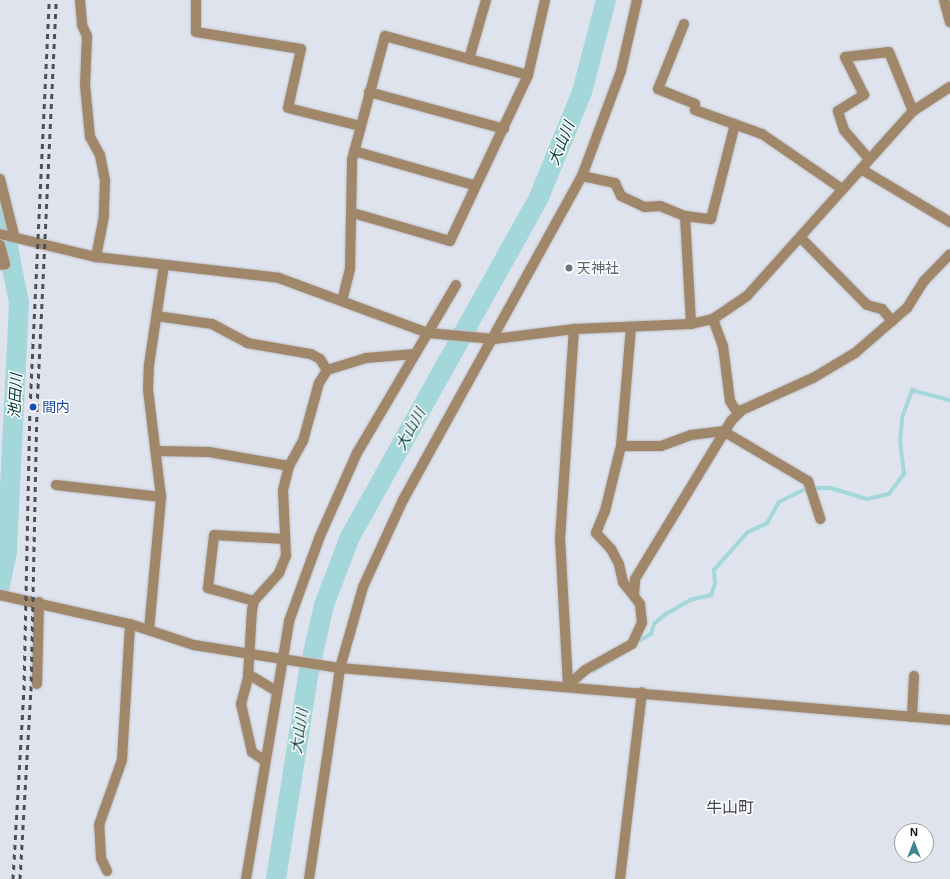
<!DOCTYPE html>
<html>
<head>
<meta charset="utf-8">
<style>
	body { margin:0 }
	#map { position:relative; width:950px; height:879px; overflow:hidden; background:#dfe3ed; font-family:Helvetica,"Noto Sans JP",sans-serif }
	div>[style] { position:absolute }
	.stream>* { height:3.5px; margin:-1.75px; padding:0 1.75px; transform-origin:1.75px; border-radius:1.75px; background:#a3d7da }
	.river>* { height:20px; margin:-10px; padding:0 10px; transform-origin:10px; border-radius:10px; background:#a3d7da }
	.roads { filter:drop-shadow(0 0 1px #bec1ca) drop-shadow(0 0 1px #bec1ca) }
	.minor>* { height:10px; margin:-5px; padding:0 5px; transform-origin:5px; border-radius:5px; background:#a1876a }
	.rail>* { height:3px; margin-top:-1.5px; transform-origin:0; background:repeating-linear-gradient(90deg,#4d4f54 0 5px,transparent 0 10px) }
	.dots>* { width:11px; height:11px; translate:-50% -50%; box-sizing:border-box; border:2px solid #fff; border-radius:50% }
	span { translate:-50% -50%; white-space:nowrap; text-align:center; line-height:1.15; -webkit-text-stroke:3px #fff; paint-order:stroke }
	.worship-label { font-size:14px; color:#5b616d }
	.left { translate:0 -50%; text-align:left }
	.transit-label { font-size:14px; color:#164399 }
	.water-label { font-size:15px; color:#023638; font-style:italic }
	.quarter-label { font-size:16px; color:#43464e }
	.north { position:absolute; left:894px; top:823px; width:40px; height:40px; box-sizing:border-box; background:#fff; border:1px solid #9f9fa1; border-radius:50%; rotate:0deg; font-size:11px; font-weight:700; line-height:16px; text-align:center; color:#0e1013 }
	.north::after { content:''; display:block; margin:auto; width:14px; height:18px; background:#3f878e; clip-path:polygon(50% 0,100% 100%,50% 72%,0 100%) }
</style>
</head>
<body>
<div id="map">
	<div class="stream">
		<div style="left:637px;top:642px;width:16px;rotate:-30deg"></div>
		<div style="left:651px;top:634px;width:10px;rotate:-73deg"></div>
		<div style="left:654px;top:624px;width:16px;rotate:-40deg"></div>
		<div style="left:666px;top:614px;width:28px;rotate:-30deg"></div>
		<div style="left:690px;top:600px;width:22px;rotate:-13deg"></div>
		<div style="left:711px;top:595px;width:12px;rotate:-70deg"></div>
		<div style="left:715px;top:584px;width:14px;rotate:-94deg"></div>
		<div style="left:714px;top:570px;width:51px;rotate:-48.2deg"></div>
		<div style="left:748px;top:532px;width:21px;rotate:-25deg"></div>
		<div style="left:767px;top:523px;width:24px;rotate:-60deg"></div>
		<div style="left:779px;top:502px;width:32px;rotate:-26deg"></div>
		<div style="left:808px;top:488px;width:23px"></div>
		<div style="left:831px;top:488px;width:38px;rotate:17deg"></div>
		<div style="left:867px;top:499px;width:23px;rotate:-13deg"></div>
		<div style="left:889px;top:494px;width:25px;rotate:-53deg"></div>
		<div style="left:904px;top:474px;width:31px;rotate:-97deg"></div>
		<div style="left:900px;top:443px;width:25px;rotate:-85deg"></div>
		<div style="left:902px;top:418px;width:30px;rotate:-70deg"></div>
		<div style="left:912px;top:390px;width:39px;rotate:15deg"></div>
		<div style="left:593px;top:671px;width:43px;rotate:-30.7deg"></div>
	</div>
	<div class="river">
		<div style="left:0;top:207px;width:98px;rotate:78.8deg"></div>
		<div style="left:19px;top:303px;width:249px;rotate:92.8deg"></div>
		<div style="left:7px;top:552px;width:35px;rotate:102deg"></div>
		<div style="left:276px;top:879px;width:211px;rotate:-81deg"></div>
		<div style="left:309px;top:671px;width:68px;rotate:-77.2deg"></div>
		<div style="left:324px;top:605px;width:73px;rotate:-69.1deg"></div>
		<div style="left:350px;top:537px;width:389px;rotate:-60.9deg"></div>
		<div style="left:539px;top:197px;width:113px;rotate:-67.7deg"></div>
		<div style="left:582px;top:92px;width:95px;rotate:-75.4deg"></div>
	</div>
	<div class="roads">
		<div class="minor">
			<div style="left:80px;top:0;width:25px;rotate:85deg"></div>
			<div style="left:82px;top:25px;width:12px;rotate:66deg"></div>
			<div style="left:87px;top:36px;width:49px;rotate:92.3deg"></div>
			<div style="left:85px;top:85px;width:52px;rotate:84.5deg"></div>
			<div style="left:90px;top:137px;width:21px;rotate:61deg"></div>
			<div style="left:100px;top:155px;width:25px;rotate:79deg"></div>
			<div style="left:105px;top:180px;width:36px;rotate:92deg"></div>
			<div style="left:104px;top:216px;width:42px;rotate:101deg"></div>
			<div style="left:196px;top:0;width:32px;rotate:90deg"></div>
			<div style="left:196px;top:32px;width:106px;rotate:9.2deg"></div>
			<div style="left:301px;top:49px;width:60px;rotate:102.4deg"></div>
			<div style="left:288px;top:108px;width:74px;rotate:14deg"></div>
			<div style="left:944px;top:0;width:23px;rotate:75deg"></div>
			<div style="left:684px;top:24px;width:70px;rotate:111.8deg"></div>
			<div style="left:658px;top:89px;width:40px;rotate:22deg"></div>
			<div style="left:695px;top:104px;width:6px;rotate:90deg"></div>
			<div style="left:695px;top:110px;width:71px;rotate:19.7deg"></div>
			<div style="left:762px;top:134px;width:97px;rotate:34.5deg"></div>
			<div style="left:469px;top:59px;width:61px;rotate:-73.9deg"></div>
			<div style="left:369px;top:92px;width:140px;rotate:15.3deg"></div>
			<div style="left:354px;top:151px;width:124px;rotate:15.9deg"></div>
			<div style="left:869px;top:159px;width:38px;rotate:-131deg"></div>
			<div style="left:844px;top:130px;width:20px;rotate:-108deg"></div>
			<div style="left:838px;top:111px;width:31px;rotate:-32deg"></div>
			<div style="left:864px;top:95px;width:42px;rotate:-116.6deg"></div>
			<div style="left:845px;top:57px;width:44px;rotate:-6.5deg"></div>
			<div style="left:889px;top:52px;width:64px;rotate:67.9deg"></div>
			<div style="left:861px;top:169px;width:104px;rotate:30.8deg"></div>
			<div style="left:582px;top:176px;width:34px;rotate:12deg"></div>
			<div style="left:615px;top:183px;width:14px;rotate:65deg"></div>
			<div style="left:621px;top:196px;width:26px;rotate:25deg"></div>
			<div style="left:645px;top:207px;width:15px;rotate:-4deg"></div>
			<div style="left:660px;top:206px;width:27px;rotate:22deg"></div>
			<div style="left:685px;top:216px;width:26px;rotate:7deg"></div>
			<div style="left:711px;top:219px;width:98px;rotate:-75.8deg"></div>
			<div style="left:0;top:179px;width:58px;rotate:76deg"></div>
			<div style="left:353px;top:213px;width:101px;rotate:16.1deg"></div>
			<div style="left:450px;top:241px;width:183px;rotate:-64.8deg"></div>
			<div style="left:528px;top:75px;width:77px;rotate:-77.2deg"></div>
			<div style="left:685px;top:216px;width:108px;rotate:86.8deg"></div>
			<div style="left:0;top:234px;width:99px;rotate:13.5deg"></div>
			<div style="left:96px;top:257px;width:184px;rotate:6.5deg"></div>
			<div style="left:279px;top:278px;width:159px;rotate:20.3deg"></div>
			<div style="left:428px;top:333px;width:66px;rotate:5.2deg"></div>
			<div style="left:494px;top:339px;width:81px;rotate:-7.1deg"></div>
			<div style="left:574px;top:329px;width:117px;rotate:-2.4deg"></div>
			<div style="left:691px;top:324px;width:23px;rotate:-13deg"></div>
			<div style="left:713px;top:319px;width:41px;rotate:-34.1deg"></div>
			<div style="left:747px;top:296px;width:249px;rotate:-48.1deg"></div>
			<div style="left:913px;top:111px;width:44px;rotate:-33deg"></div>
			<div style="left:801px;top:238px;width:94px;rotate:45.4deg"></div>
			<div style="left:867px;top:305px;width:16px;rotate:15deg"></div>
			<div style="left:882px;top:309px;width:16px;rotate:50deg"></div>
			<div style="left:0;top:245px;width:20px;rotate:75deg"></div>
			<div style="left:5px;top:264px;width:5px;rotate:169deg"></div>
			<div style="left:342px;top:301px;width:34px;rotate:-76deg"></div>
			<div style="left:350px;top:268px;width:108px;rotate:-88.9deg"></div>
			<div style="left:352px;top:160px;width:128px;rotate:-75.1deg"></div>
			<div style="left:385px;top:36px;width:148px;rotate:15.3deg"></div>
			<div style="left:157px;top:316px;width:56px;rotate:8.3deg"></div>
			<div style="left:212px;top:324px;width:40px;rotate:28deg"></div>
			<div style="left:247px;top:343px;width:65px;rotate:9.8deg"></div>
			<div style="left:311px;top:354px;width:10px;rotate:29deg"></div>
			<div style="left:320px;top:359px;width:13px;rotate:58deg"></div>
			<div style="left:713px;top:319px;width:29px;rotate:70deg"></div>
			<div style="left:723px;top:346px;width:55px;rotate:82.7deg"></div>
			<div style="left:730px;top:401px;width:15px;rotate:58deg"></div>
			<div style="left:621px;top:446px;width:40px"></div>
			<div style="left:661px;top:446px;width:32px;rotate:-20deg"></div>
			<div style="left:691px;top:435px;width:32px;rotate:-7deg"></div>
			<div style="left:723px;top:431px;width:99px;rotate:30.5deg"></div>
			<div style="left:808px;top:481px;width:40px;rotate:72deg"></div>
			<div style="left:157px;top:451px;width:52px;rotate:1.1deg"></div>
			<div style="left:209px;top:452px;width:81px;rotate:9.9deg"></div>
			<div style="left:56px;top:485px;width:106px;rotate:6.5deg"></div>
			<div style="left:0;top:595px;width:133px;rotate:12.6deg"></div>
			<div style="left:130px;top:624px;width:67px;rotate:18.2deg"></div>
			<div style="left:194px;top:645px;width:148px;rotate:9deg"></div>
			<div style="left:340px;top:668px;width:612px;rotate:4.87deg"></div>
			<div style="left:634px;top:595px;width:16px;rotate:-86deg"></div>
			<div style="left:635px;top:579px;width:185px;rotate:-58.7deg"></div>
			<div style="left:731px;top:421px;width:16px;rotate:-45deg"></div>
			<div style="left:742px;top:410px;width:78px;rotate:-24.3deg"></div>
			<div style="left:813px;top:378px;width:49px;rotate:-30.8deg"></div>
			<div style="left:855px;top:353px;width:69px;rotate:-40.9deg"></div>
			<div style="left:907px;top:308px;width:32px;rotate:-58deg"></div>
			<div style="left:924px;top:281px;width:37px;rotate:-46deg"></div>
			<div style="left:254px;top:601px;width:48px;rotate:-164.2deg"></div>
			<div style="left:208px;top:588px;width:53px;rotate:-83.5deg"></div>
			<div style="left:214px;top:535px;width:71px;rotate:3.2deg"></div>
			<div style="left:149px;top:630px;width:134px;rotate:-84.8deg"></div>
			<div style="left:161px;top:497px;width:108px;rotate:-96.9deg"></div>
			<div style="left:148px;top:390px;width:25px;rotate:-88deg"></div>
			<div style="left:149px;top:365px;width:101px;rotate:-81.5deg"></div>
			<div style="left:248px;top:674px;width:33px;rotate:31deg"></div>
			<div style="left:37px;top:684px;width:82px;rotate:-88.6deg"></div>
			<div style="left:568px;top:685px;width:23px;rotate:-41deg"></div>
			<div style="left:585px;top:670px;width:54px;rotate:-29deg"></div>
			<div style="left:632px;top:644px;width:23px;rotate:-65deg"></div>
			<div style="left:642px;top:623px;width:19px;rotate:-96deg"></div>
			<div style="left:640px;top:604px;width:28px;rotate:-128deg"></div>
			<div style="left:623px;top:582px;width:18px;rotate:-103deg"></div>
			<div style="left:619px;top:564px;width:17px;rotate:-118deg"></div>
			<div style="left:611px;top:549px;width:22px;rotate:-133deg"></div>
			<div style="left:596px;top:533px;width:24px;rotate:-68deg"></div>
			<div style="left:605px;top:511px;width:67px;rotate:-76.2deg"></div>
			<div style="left:621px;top:446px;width:118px;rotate:-85.2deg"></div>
			<div style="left:568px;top:685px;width:146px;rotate:-93.1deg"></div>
			<div style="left:560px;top:539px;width:210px;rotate:-86.2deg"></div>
			<div style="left:912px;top:717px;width:41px;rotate:-87.2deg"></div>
			<div style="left:265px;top:761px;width:16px;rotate:-145deg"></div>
			<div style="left:252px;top:752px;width:49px;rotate:-102.9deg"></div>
			<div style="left:241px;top:704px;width:28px;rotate:-75deg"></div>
			<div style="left:248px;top:677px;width:67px;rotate:-86.6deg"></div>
			<div style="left:252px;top:610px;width:9px;rotate:-77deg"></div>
			<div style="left:254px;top:601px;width:38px;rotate:-48deg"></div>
			<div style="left:279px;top:573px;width:18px;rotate:-68deg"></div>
			<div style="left:286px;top:556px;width:66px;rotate:-92.6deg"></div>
			<div style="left:283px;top:490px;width:25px;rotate:-76deg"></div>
			<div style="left:289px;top:466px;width:29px;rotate:-61deg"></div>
			<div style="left:303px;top:441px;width:60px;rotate:-74.6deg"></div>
			<div style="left:319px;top:383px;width:15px;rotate:-58deg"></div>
			<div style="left:327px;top:370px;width:41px;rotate:-17.1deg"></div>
			<div style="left:366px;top:358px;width:49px;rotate:-4.7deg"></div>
			<div style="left:107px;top:871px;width:14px;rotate:-115deg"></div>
			<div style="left:101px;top:858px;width:33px;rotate:-93deg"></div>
			<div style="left:99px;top:825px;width:69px;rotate:-70.5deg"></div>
			<div style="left:122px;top:760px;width:136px;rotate:-86.6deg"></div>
			<div style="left:246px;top:879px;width:262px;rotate:-80.5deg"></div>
			<div style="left:289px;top:621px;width:90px;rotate:-70deg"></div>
			<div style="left:320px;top:536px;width:91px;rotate:-66deg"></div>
			<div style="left:357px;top:453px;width:195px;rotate:-59.5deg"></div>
			<div style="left:309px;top:879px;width:213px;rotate:-81.6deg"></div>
			<div style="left:340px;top:668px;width:84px;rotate:-74.1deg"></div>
			<div style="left:363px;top:587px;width:96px;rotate:-65.3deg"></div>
			<div style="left:403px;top:500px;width:370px;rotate:-61.1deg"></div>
			<div style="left:582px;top:176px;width:112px;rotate:-69.6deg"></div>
			<div style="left:621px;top:71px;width:73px;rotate:-77.3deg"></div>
			<div style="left:620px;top:879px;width:188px;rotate:-83.3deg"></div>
		</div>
	</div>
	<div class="rail">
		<div style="left:13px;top:879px;width:189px;rotate:-86.7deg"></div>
		<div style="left:24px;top:690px;width:282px;rotate:-88.8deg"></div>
		<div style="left:30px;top:408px;width:408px;rotate:-87.3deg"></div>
		<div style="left:20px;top:879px;width:188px;rotate:-86.7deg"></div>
		<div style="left:31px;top:691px;width:283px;rotate:-88.8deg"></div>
		<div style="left:37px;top:408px;width:408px;rotate:-87.3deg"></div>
	</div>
	<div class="dots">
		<div style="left:569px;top:268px;background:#6b7280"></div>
		<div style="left:33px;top:407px;background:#1a4fb4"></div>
	</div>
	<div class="worship-label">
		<span class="left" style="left:577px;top:268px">天神社</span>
	</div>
	<div class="transit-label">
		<span class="left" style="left:42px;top:407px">間内</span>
	</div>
	<div class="water-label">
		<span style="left:561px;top:143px;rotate:-68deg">大山川</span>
		<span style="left:15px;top:396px;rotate:-87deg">池田川</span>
		<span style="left:410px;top:429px;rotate:-61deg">大山川</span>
		<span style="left:299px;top:731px;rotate:-81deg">大山川</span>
	</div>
	<div class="quarter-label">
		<span style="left:730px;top:808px">牛山町</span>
	</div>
	<div class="north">N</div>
</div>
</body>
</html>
